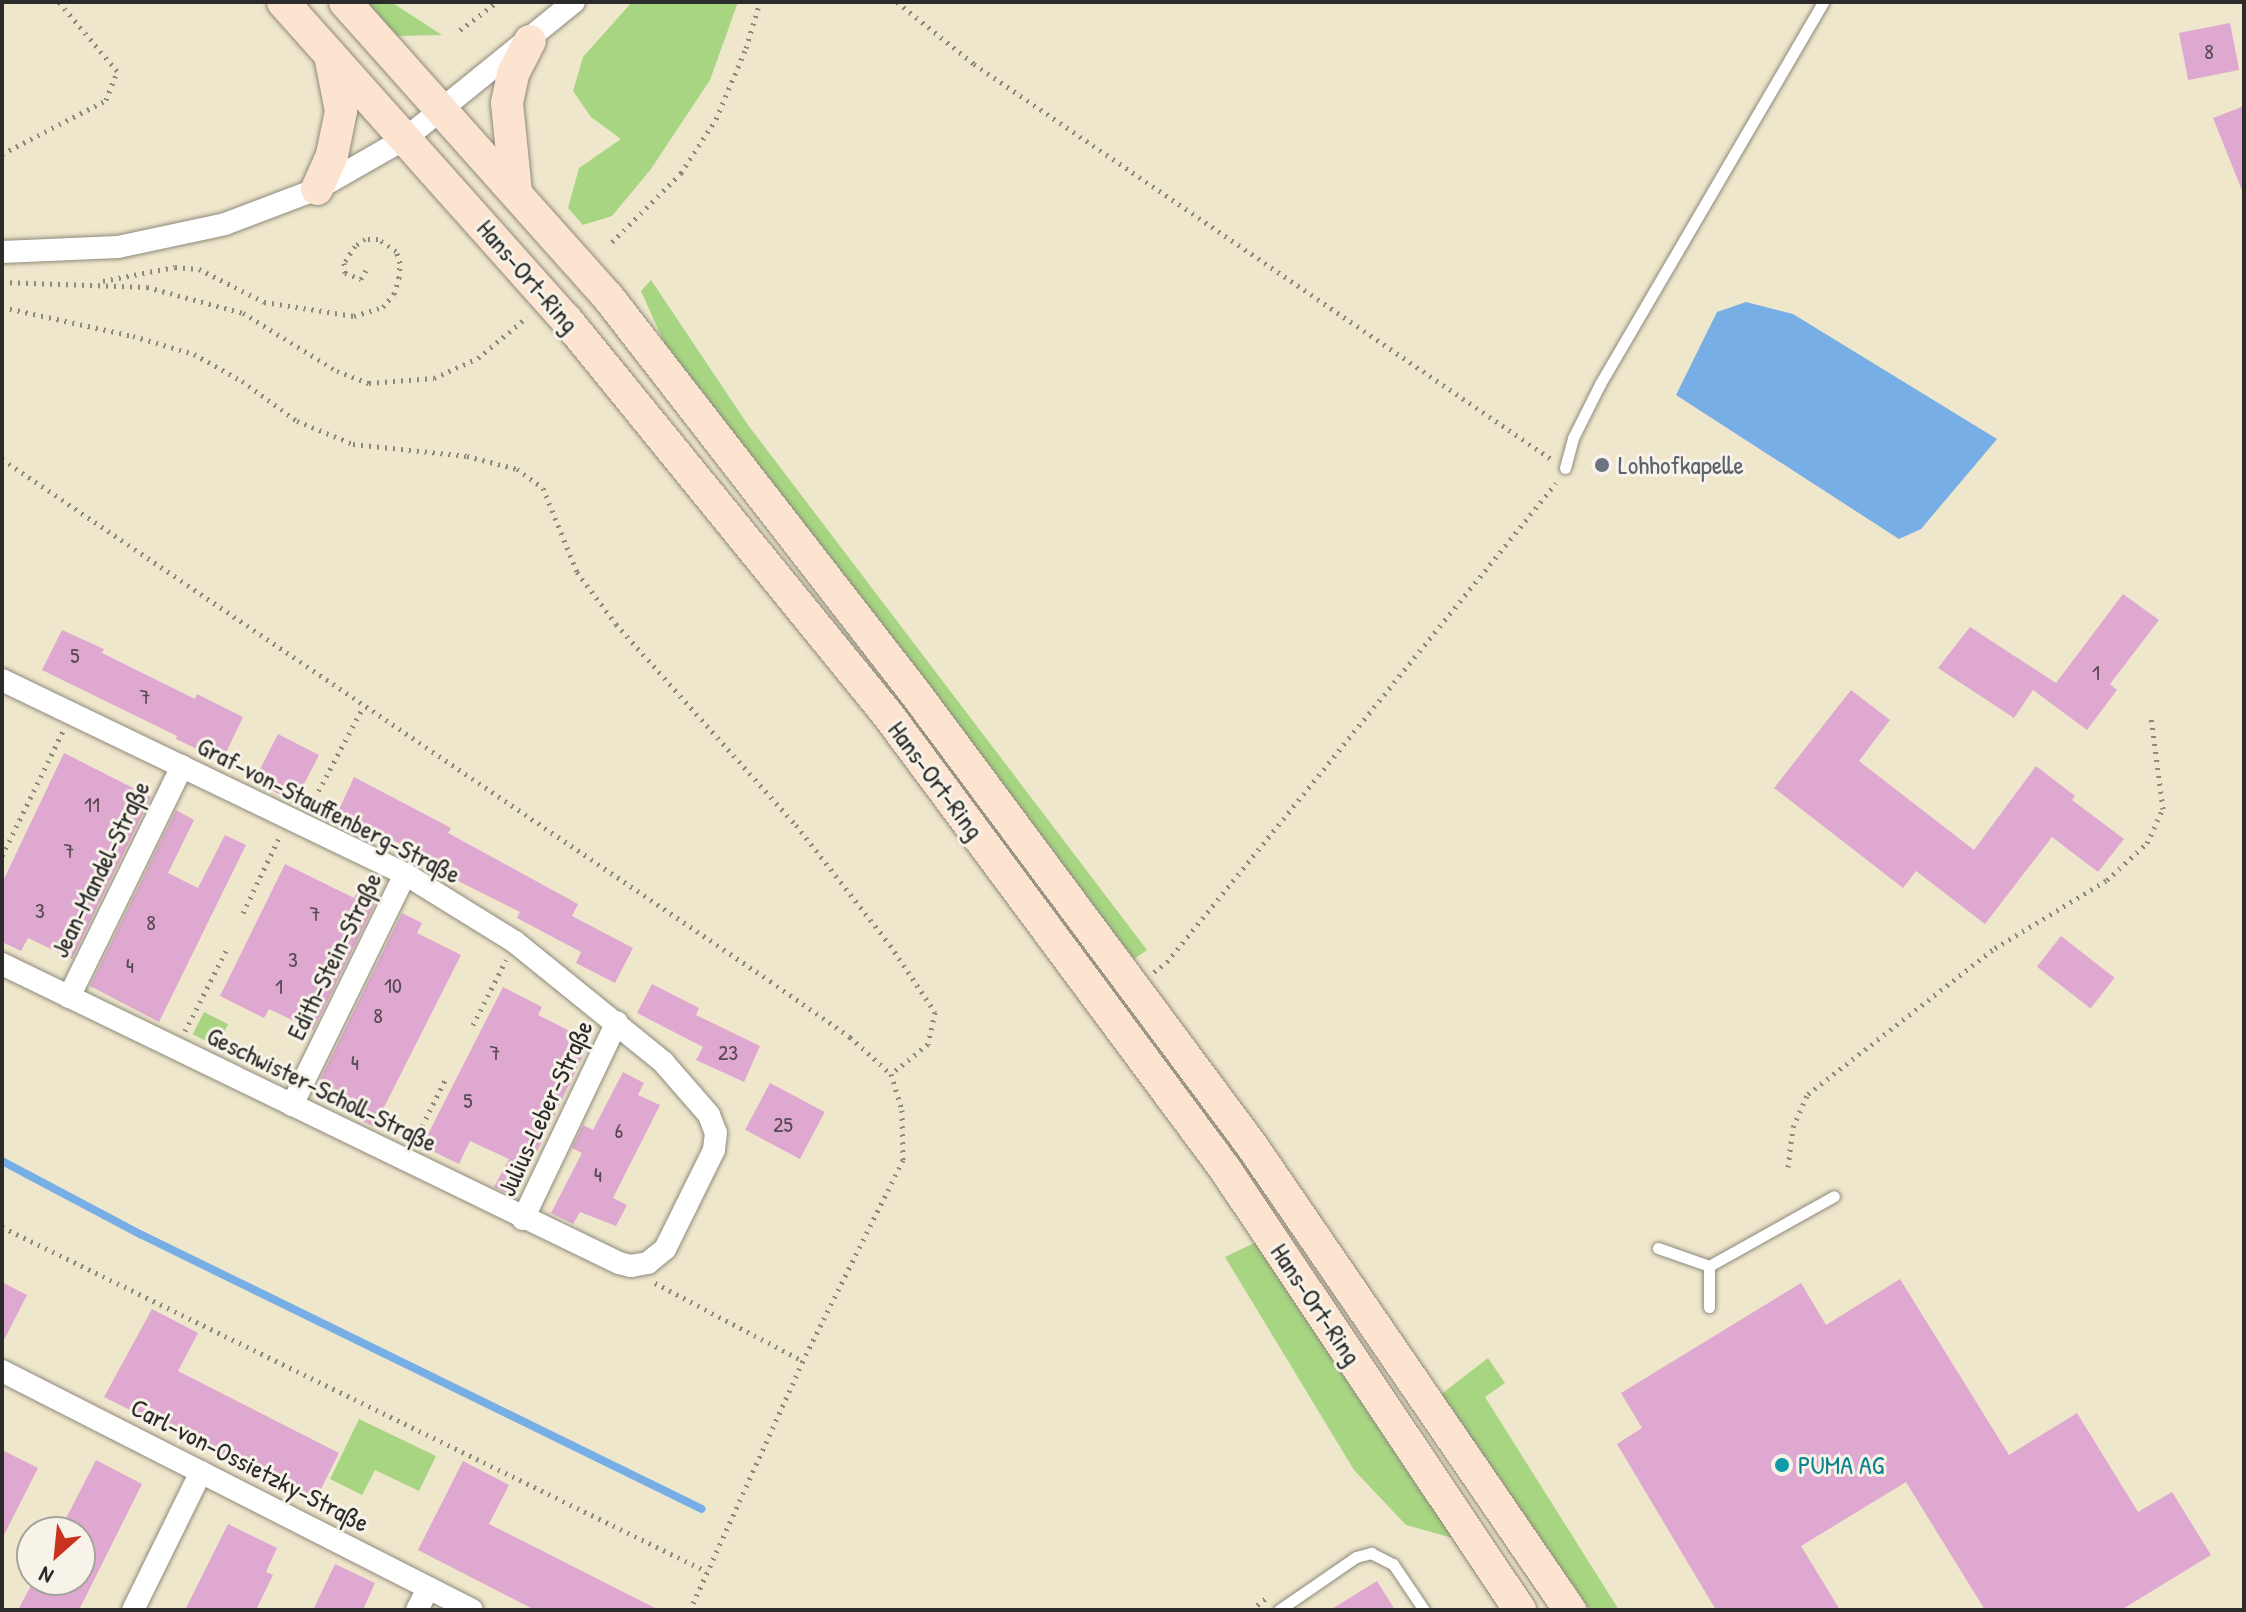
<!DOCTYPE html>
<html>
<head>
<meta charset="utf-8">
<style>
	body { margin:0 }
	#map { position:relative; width:2246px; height:1612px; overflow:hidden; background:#efe7cc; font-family:"Patrick Hand",sans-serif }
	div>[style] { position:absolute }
	.green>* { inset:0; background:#a7d582; transform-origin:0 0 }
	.water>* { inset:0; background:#78aee6 }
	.stream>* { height:8px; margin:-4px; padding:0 4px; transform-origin:4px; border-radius:4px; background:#78aee6 }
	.building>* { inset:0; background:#dfa8d0; transform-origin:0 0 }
	.round { border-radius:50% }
	.path>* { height:5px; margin-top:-2.5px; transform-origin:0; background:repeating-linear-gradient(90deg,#8d897c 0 2px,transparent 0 8px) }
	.roads { filter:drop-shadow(0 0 2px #8d897c) drop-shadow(0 0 2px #8d897c) }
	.service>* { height:11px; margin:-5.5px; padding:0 5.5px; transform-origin:5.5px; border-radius:5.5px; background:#fff }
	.minor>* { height:22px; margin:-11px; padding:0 11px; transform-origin:11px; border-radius:11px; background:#fff }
	.secondary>* { height:32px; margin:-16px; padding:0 16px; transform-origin:16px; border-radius:16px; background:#fde4d1 }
	.dots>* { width:22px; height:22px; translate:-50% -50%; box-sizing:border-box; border:4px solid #f7f3e8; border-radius:50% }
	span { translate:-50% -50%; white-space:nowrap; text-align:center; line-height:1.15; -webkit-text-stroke:6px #f7f3e8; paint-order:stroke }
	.number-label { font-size:22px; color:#584a54 }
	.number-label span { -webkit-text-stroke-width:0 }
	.street-label { font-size:26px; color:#2b2b2b }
	.worship-label { font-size:26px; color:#5b616d }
	.left { translate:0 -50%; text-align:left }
	.culture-label { font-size:26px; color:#0d838f }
	.frame { position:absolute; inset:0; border:4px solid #2b2b2b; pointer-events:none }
	.north { position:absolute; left:16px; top:1516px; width:80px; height:80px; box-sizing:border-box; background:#f7f3e8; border:2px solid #a5a39c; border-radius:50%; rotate:207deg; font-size:22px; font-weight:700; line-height:32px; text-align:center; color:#2b2b2b }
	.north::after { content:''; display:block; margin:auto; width:28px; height:36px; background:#c8321e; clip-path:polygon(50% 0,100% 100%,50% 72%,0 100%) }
</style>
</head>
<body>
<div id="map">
	<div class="green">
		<div style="clip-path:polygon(364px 2px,391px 2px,442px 35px,395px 36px)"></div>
		<div style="clip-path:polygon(632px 2px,738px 2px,710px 80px,651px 169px,612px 216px,583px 225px,568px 208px,579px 168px,621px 139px,591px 117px,573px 91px,583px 57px)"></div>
		<div style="clip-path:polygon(651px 280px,748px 425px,1147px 950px,1134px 959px,667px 349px,641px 291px)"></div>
		<div style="left:204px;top:1012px;width:27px;height:25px;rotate:27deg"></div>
		<div style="clip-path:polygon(1256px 1242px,1456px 1539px,1406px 1525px,1354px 1470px,1225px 1257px)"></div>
		<div style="clip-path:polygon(1488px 1358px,1505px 1383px,1485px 1397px,1619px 1610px,1590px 1610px,1439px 1396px)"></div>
		<div style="clip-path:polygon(359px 1419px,436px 1456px,419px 1491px,375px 1470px,362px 1495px,330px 1479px)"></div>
	</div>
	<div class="water">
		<div style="clip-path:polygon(1746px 302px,1793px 314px,1997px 439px,1921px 529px,1899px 539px,1676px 395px,1717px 312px)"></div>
	</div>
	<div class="stream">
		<div style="left:2px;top:1161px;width:158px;rotate:27.9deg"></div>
		<div style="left:142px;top:1235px;width:623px;rotate:26.07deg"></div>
	</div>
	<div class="building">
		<div style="left:2230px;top:23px;width:48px;height:52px;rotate:79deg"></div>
		<div style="clip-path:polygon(2244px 106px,2244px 192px,2243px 193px,2213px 118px)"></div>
		<div class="round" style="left:1591px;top:454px;width:22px;height:22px"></div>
		<div style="clip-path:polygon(2123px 594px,2159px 620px,2110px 684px,2117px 690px,2087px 730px,2033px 690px,2014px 718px,1938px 668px,1970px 627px,2056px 683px)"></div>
		<div style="clip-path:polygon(62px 630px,104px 649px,102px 653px,195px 699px,197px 694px,243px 717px,222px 761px,176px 739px,177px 736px,42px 670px)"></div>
		<div style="clip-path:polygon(1851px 690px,1890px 720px,1859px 761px,1974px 850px,2036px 766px,2075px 796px,2072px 800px,2124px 839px,2098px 872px,2052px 837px,1985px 924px,1916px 871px,1903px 888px,1774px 788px)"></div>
		<div style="left:278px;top:734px;width:46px;height:53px;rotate:27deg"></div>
		<div style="clip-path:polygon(64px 753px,151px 797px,72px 959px,28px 938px,21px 951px,2px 942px,2px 883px)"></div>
		<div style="clip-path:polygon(354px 777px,451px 828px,448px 833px,578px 904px,572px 916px,633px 948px,615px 983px,576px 963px,581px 952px,517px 918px,520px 912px,456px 880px,460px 872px,337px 814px)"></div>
		<div style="clip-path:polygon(176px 810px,194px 820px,168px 873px,198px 888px,225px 835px,246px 845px,159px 1022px,90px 986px)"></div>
		<div style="clip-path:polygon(285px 864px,354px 898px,358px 891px,377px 900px,313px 1030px,269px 1009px,264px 1018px,220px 996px)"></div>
		<div style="clip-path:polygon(402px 913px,422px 923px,417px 933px,461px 955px,374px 1127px,333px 1106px,337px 1098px,316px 1088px)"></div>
		<div style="left:2061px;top:936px;width:68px;height:39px;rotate:38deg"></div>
		<div style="clip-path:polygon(652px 984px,699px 1008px,696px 1015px,760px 1046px,744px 1082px,696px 1060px,703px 1047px,637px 1013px)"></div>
		<div style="clip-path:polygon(503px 987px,542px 1007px,538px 1015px,590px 1041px,515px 1197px,494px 1187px,509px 1159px,470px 1141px,459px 1164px,422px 1146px)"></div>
		<div style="clip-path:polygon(623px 1072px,644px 1083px,638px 1095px,660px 1105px,613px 1198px,627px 1205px,616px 1226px,580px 1212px,573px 1224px,551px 1213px,582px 1153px,572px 1148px,583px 1125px,593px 1130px)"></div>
		<div style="left:770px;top:1083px;width:62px;height:53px;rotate:28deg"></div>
		<div style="clip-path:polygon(1900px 1279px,2009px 1455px,2077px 1413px,2138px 1512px,2172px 1492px,2211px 1555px,2121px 1610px,1985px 1610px,1906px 1482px,1801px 1546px,1840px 1610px,1716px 1610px,1617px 1444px,1642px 1428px,1621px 1393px,1801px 1283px,1826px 1325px)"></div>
		<div style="clip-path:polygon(2px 1282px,27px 1295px,2px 1344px)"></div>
		<div style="clip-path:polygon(152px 1309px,198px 1333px,178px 1371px,339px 1453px,314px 1503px,104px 1397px)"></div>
		<div style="clip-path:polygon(2px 1450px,38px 1468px,2px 1539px)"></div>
		<div style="clip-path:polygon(96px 1460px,142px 1484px,79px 1610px,18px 1610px,34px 1580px,80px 1580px,80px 1532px,59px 1532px)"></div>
		<div style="clip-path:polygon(463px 1461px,509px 1485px,489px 1524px,659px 1610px,535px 1610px,418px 1550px)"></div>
		<div style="clip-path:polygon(228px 1524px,277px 1548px,266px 1572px,273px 1575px,256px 1610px,185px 1610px)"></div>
		<div style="clip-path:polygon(335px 1564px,375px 1583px,363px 1610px,313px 1610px)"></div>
		<div style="clip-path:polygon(1377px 1581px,1395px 1610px,1330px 1610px)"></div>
	</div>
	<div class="path">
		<div style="left:897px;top:2px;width:99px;rotate:38.8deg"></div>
		<div style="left:974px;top:64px;width:699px;rotate:34.39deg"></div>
		<div style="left:460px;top:30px;width:46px;rotate:-37.1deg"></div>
		<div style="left:2px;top:154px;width:117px;rotate:-27.4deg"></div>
		<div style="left:106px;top:100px;width:31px;rotate:-69deg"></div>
		<div style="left:117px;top:71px;width:90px;rotate:-130deg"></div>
		<div style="left:612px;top:242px;width:98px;rotate:-45deg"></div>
		<div style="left:681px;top:173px;width:64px;rotate:-57.1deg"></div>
		<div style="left:716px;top:119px;width:77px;rotate:-67.1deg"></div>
		<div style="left:746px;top:48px;width:48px;rotate:-73.1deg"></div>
		<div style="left:103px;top:281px;width:73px;rotate:-11deg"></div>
		<div style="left:175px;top:267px;width:24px;rotate:5deg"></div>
		<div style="left:199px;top:269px;width:73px;rotate:26.9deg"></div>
		<div style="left:264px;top:302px;width:91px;rotate:8.8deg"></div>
		<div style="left:354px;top:316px;width:30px;rotate:-17deg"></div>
		<div style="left:383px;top:307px;width:17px;rotate:-50deg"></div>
		<div style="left:394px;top:294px;width:17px;rotate:-73deg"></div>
		<div style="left:399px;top:278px;width:15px;rotate:-86deg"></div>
		<div style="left:400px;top:263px;width:13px;rotate:-108deg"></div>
		<div style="left:396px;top:251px;width:22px;rotate:-146deg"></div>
		<div style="left:378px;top:239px;width:13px;rotate:180deg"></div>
		<div style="left:365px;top:239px;width:12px;rotate:145deg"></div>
		<div style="left:355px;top:246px;width:20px;rotate:123deg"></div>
		<div style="left:344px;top:263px;width:10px;rotate:84deg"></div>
		<div style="left:345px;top:273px;width:17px;rotate:21deg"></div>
		<div style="left:361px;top:279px;width:14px;rotate:-60deg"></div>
		<div style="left:2px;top:282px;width:145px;rotate:2deg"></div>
		<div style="left:147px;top:287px;width:99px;rotate:15.2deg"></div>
		<div style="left:243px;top:313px;width:110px;rotate:31.7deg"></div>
		<div style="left:337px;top:371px;width:34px;rotate:21deg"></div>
		<div style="left:369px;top:383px;width:65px;rotate:-4.4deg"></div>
		<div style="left:434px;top:378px;width:48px;rotate:-24.4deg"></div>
		<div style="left:478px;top:358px;width:64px;rotate:-39.9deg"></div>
		<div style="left:2px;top:307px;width:134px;rotate:12.5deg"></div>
		<div style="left:133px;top:336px;width:64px;rotate:16.4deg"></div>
		<div style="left:194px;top:354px;width:55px;rotate:29.4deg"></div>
		<div style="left:242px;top:381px;width:68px;rotate:36deg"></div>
		<div style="left:297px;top:421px;width:61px;rotate:22.3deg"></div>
		<div style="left:353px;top:444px;width:115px;rotate:6deg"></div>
		<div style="left:467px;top:456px;width:52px;rotate:14.6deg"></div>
		<div style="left:517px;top:469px;width:32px;rotate:36deg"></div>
		<div style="left:543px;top:488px;width:91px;rotate:68deg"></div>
		<div style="left:577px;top:572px;width:65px;rotate:53.1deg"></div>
		<div style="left:616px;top:624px;width:270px;rotate:48.2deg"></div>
		<div style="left:796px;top:825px;width:152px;rotate:51.9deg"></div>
		<div style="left:890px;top:945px;width:81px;rotate:56.1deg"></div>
		<div style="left:935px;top:1012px;width:33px;rotate:102deg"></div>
		<div style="left:928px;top:1044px;width:48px;rotate:141deg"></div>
		<div style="left:2px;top:459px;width:929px;rotate:34.2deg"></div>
		<div style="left:770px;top:981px;width:98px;rotate:35deg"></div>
		<div style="left:850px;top:1037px;width:55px;rotate:42.1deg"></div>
		<div style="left:891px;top:1074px;width:38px;rotate:73deg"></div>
		<div style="left:902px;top:1110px;width:50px;rotate:88.9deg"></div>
		<div style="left:903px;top:1160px;width:225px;rotate:116.5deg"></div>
		<div style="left:803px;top:1361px;width:273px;rotate:114.4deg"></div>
		<div style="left:311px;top:805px;width:111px;rotate:-62deg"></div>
		<div style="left:2px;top:856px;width:139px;rotate:-64deg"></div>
		<div style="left:243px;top:913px;width:83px;rotate:-64.4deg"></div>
		<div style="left:1154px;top:972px;width:16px;rotate:-38deg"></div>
		<div style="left:1167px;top:962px;width:617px;rotate:-50.92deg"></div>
		<div style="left:473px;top:1025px;width:73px;rotate:-63.1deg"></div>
		<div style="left:185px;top:1031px;width:90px;rotate:-62.9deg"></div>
		<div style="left:415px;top:1140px;width:72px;rotate:-63.4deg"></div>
		<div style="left:1788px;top:1167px;width:40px;rotate:-82.9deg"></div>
		<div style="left:1793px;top:1127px;width:36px;rotate:-66deg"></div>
		<div style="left:1808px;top:1094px;width:237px;rotate:-38deg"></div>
		<div style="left:1995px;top:948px;width:131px;rotate:-31.3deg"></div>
		<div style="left:2107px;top:880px;width:54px;rotate:-42.8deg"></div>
		<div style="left:2147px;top:843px;width:38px;rotate:-65deg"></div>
		<div style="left:2163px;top:809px;width:93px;rotate:-97.4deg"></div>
		<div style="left:2px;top:1227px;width:784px;rotate:26.04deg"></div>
		<div style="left:655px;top:1283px;width:167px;rotate:27.8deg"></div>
		<div style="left:1251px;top:1610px;width:18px;rotate:-38deg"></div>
	</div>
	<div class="roads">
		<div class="service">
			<div style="left:1565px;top:468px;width:31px;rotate:-75deg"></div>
			<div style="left:1573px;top:438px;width:60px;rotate:-63.4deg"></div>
			<div style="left:1600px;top:384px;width:442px;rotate:-59.7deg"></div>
			<div style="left:1658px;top:1248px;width:54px;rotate:19.4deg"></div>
			<div style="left:1709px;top:1266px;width:143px;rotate:-29.2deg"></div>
			<div style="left:1709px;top:1307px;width:41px;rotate:-90deg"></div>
			<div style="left:1279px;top:1610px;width:93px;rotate:-34.5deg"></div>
			<div style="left:1356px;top:1557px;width:16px;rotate:-15deg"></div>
			<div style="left:1371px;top:1553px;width:25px;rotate:27deg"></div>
			<div style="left:1393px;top:1564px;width:55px;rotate:56deg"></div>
		</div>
		<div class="minor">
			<div style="left:2px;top:252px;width:116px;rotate:-2.5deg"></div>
			<div style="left:118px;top:247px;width:109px;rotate:-12.1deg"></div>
			<div style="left:225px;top:224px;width:98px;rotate:-20.8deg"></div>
			<div style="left:317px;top:189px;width:103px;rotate:-29.8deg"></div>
			<div style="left:406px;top:138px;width:216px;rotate:-39deg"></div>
			<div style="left:2px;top:680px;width:447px;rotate:25.7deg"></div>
			<div style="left:405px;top:874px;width:129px;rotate:31.7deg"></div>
			<div style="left:515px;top:942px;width:191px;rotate:39deg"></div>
			<div style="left:663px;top:1062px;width:70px;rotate:49deg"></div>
			<div style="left:709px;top:1115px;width:19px;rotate:69deg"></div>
			<div style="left:716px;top:1133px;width:17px;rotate:97deg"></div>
			<div style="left:714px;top:1150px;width:110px;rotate:116.3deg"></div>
			<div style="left:665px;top:1249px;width:22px;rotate:141deg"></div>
			<div style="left:648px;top:1263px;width:17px;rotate:170deg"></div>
			<div style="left:631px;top:1266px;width:12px;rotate:-166deg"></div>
			<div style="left:619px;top:1263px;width:686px;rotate:-154.15deg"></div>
			<div style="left:69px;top:997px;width:257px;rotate:-63.9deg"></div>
			<div style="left:292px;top:1105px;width:257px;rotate:-63.9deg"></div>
			<div style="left:523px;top:1219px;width:218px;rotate:-64.5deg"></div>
			<div style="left:2px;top:1371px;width:527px;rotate:26.95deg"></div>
			<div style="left:133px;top:1610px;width:154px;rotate:-63.8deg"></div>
			<div style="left:417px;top:1610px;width:25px;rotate:-63deg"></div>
		</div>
		<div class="secondary">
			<div style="left:283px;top:2px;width:424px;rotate:48.3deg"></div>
			<div style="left:565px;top:318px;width:512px;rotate:50.87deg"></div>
			<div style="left:888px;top:715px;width:565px;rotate:53.41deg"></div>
			<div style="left:1225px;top:1169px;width:531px;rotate:56.22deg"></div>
			<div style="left:345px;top:2px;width:395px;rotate:48.3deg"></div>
			<div style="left:608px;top:297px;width:502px;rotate:52.2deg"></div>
			<div style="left:916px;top:694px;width:563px;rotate:53.37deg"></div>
			<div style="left:1252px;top:1146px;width:563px;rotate:55.58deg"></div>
			<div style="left:317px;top:189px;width:37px;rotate:-66deg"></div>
			<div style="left:332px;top:155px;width:45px;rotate:-78.4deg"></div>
			<div style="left:341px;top:111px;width:57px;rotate:-101.1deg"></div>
			<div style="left:516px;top:192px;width:89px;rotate:-95.8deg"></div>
			<div style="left:507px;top:103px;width:30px;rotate:-78deg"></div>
			<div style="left:513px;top:74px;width:37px;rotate:-63deg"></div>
		</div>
	</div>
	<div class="dots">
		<div style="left:1602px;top:465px;background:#6b7280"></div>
		<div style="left:1782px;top:1465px;background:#0f9aa8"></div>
	</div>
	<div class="number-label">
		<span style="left:2209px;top:52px">8</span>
		<span style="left:75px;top:656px">5</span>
		<span style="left:2096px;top:673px">1</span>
		<span style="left:145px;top:697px">7</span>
		<span style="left:92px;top:805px">11</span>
		<span style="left:69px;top:851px">7</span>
		<span style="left:40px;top:911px">3</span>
		<span style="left:315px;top:914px">7</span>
		<span style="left:151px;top:923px">8</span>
		<span style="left:293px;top:960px">3</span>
		<span style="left:130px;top:966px">4</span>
		<span style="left:393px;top:986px">10</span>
		<span style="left:279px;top:987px">1</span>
		<span style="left:378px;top:1016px">8</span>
		<span style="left:495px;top:1053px">7</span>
		<span style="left:728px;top:1053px">23</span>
		<span style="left:355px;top:1063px">4</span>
		<span style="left:468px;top:1101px">5</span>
		<span style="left:783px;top:1125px">25</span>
		<span style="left:619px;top:1131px">6</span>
		<span style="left:598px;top:1175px">4</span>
	</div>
	<div class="street-label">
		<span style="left:528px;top:276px;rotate:49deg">Hans-Ort-Ring</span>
		<span style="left:936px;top:780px;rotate:53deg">Hans-Ort-Ring</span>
		<span style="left:329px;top:810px;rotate:27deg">Graf-von-Stauffenberg-Straße</span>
		<span style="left:100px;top:869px;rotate:-64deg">Jean-Mandel-Straße</span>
		<span style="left:334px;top:956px;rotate:-64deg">Edith-Stein-Straße</span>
		<span style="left:322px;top:1089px;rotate:26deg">Geschwister-Scholl-Straße</span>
		<span style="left:545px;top:1108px;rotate:-65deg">Julius-Leber-Straße</span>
		<span style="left:1316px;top:1304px;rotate:56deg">Hans-Ort-Ring</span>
		<span style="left:250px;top:1465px;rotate:27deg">Carl-von-Ossietzky-Straße</span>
	</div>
	<div class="worship-label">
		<span class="left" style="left:1618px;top:465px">Lohhofkapelle</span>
	</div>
	<div class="culture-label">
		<span class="left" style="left:1798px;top:1465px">PUMA AG</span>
	</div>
	<div class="frame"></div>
	<div class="north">N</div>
</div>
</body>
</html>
